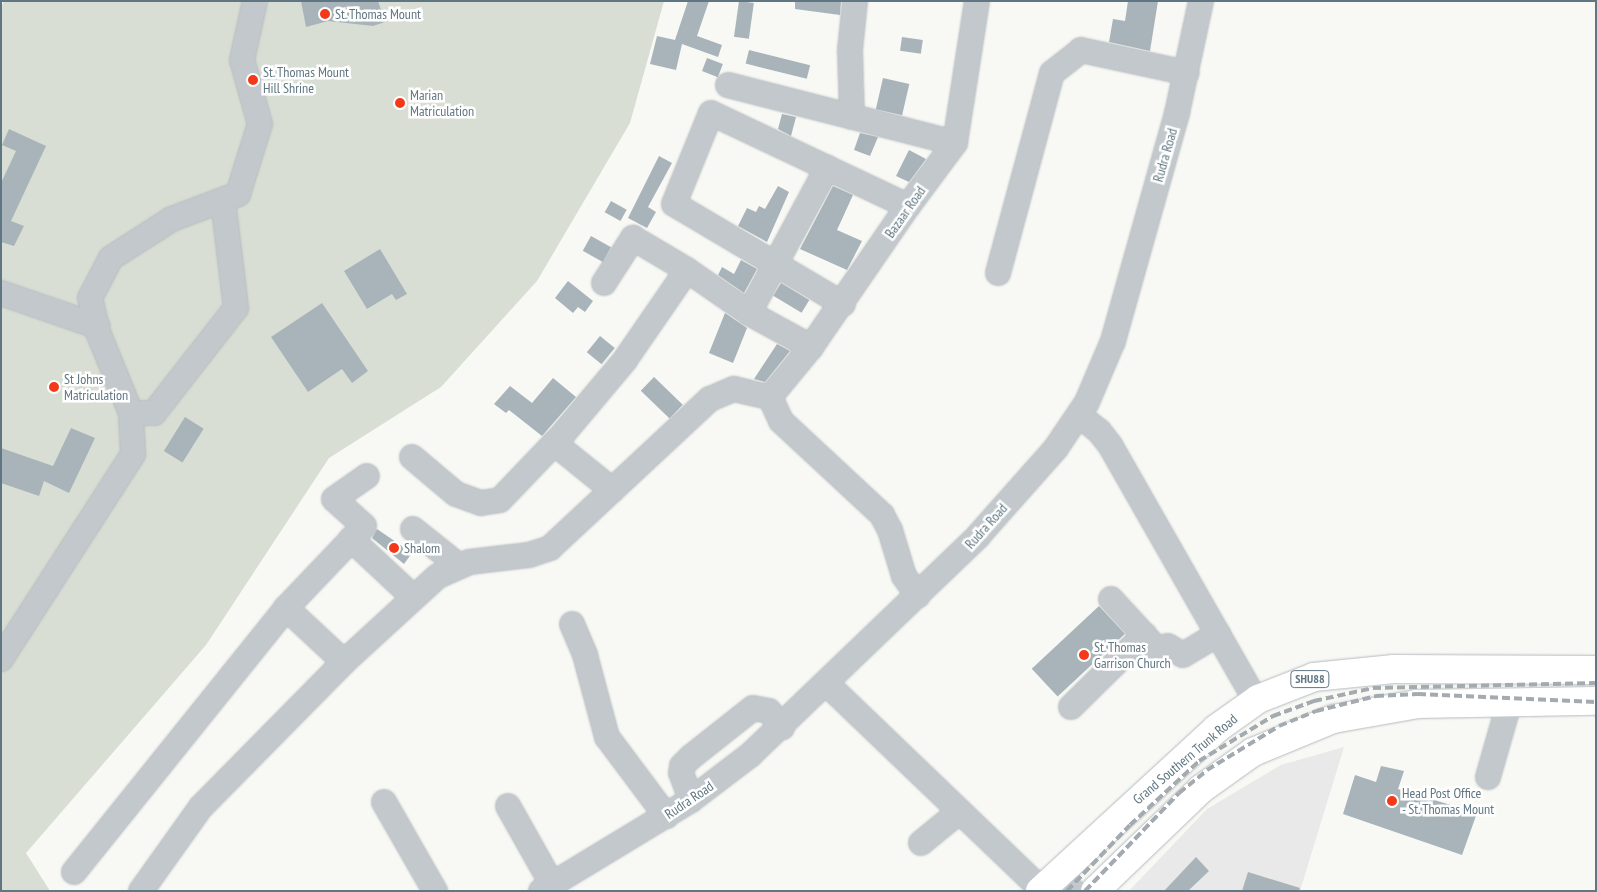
<!DOCTYPE html>
<html>
<head>
<meta charset="utf-8">
<style>
	body { margin:0 }
	#map { position:relative; width:1597px; height:892px; overflow:hidden; background:#f8f8f4; font-family:"PT Sans Narrow",sans-serif }
	div>[style] { position:absolute }
	.built>* { inset:0; background:#e8e9e8 }
	.green>* { inset:0; background:#d8ded3 }
	.building>* { inset:0; background:#a8b4b9; transform-origin:0 0 }
	.roads { filter:drop-shadow(0 0 1px #b5bbbf) drop-shadow(0 0 1px #b5bbbf) }
	.minor>* { height:24px; margin:-12px; padding:0 12px; transform-origin:12px; border-radius:12px; background:#c2c8cb }
	.major>* { height:28px; margin:-14px; padding:0 14px; transform-origin:14px; border-radius:14px; background:#fff }
	.rail>* { height:4px; margin-top:-2px; transform-origin:0; background:repeating-linear-gradient(90deg,#a3abb0 0 8px,transparent 0 12px) }
	.dots>* { width:14px; height:14px; translate:-50% -50%; box-sizing:border-box; border:2px solid #fff; border-radius:50% }
	span { translate:-50% -50%; white-space:nowrap; text-align:center; line-height:1.15; -webkit-text-stroke:5px #fff; paint-order:stroke }
	.shield-label span { padding:1px 4px; background:#fff; border:1px solid; border-radius:4px; -webkit-text-stroke-width:0 }
	.shield-label { font-size:12px; color:#607682; font-weight:700 }
	.poi-label { font-size:14px; color:#607682 }
	.left { translate:0 -50%; text-align:left }
	.street-label { font-size:14px; color:#607682 }
	.frame { position:absolute; inset:0; border:2px solid #607682; pointer-events:none }
</style>
</head>
<body>
<div id="map">
	<div class="built">
		<div style="clip-path:polygon(1344px 747px,1300px 891px,1129px 891px,1207px 809px,1281px 765px)"></div>
	</div>
	<div class="green">
		<div style="clip-path:polygon(4px 1px,664px 1px,630px 123px,537px 281px,441px 387px,329px 458px,206px 645px,26px 853px,50px 891px,1px 891px,1px 7px)"></div>
	</div>
	<div class="building">
		<div style="clip-path:polygon(301px 1px,378px 1px,385px 22px,373px 26px,328px 21px,306px 27px)"></div>
		<div style="clip-path:polygon(688px 1px,709px 1px,697px 36px,722px 45px,718px 57px,682px 44px,676px 70px,650px 64px,657px 36px,675px 40px)"></div>
		<div style="left:739px;top:1px;width:15px;height:36px;rotate:8deg"></div>
		<div style="clip-path:polygon(795px 1px,841px 1px,840px 15px,795px 9px)"></div>
		<div style="clip-path:polygon(1128px 1px,1158px 1px,1150px 51px,1109px 42px,1113px 19px,1125px 21px)"></div>
		<div style="left:902px;top:37px;width:21px;height:14px;rotate:8deg"></div>
		<div style="left:749px;top:50px;width:63px;height:14px;rotate:14deg"></div>
		<div style="left:707px;top:58px;width:17px;height:14px;rotate:21deg"></div>
		<div style="left:883px;top:78px;width:27px;height:32px;rotate:13deg"></div>
		<div style="clip-path:polygon(782px 114px,796px 117px,791px 136px,778px 129px)"></div>
		<div style="clip-path:polygon(9px 129px,46px 146px,11px 221px,24px 226px,14px 246px,1px 242px,1px 183px,16px 151px,2px 145px)"></div>
		<div style="clip-path:polygon(860px 133px,878px 137px,870px 156px,854px 150px)"></div>
		<div style="clip-path:polygon(909px 150px,926px 159px,909px 182px,896px 176px)"></div>
		<div style="clip-path:polygon(659px 156px,672px 163px,648px 207px,656px 212px,647px 228px,628px 218px)"></div>
		<div style="clip-path:polygon(778px 186px,789px 192px,767px 242px,738px 226px,747px 208px,756px 212px,759px 206px,765px 209px)"></div>
		<div style="clip-path:polygon(833px 186px,853px 195px,837px 230px,862px 241px,847px 270px,800px 249px)"></div>
		<div style="left:611px;top:201px;width:18px;height:13px;rotate:29deg"></div>
		<div style="left:591px;top:236px;width:23px;height:17px;rotate:29deg"></div>
		<div style="clip-path:polygon(380px 249px,407px 294px,396px 300px,392px 294px,367px 309px,344px 271px)"></div>
		<div style="clip-path:polygon(741px 260px,757px 269px,744px 293px,718px 275px,722px 267px,734px 274px)"></div>
		<div style="clip-path:polygon(568px 281px,593px 301px,585px 312px,578px 307px,573px 313px,555px 298px)"></div>
		<div style="left:781px;top:283px;width:33px;height:15px;rotate:31deg"></div>
		<div style="clip-path:polygon(322px 303px,368px 371px,352px 383px,342px 369px,308px 392px,271px 337px)"></div>
		<div style="clip-path:polygon(725px 313px,747px 328px,733px 363px,709px 353px)"></div>
		<div style="left:600px;top:336px;width:19px;height:21px;rotate:39deg"></div>
		<div style="clip-path:polygon(777px 344px,790px 351px,765px 382px,754px 379px)"></div>
		<div style="left:654px;top:377px;width:40px;height:19px;rotate:44deg"></div>
		<div style="clip-path:polygon(553px 378px,576px 397px,542px 436px,509px 410px,506px 413px,494px 404px,510px 386px,532px 403px)"></div>
		<div style="left:185px;top:417px;width:22px;height:40px;rotate:32deg"></div>
		<div style="clip-path:polygon(71px 428px,95px 438px,69px 493px,44px 481px,39px 496px,1px 483px,1px 448px,53px 466px)"></div>
		<div style="clip-path:polygon(377px 529px,412px 553px,404px 564px,372px 538px)"></div>
		<div style="left:1099px;top:606px;width:38px;height:92px;rotate:47deg"></div>
		<div style="clip-path:polygon(1381px 766px,1404px 771px,1398px 789px,1477px 813px,1462px 855px,1343px 814px,1355px 775px,1376px 782px)"></div>
		<div style="clip-path:polygon(1196px 857px,1209px 871px,1188px 891px,1164px 891px)"></div>
		<div style="clip-path:polygon(1248px 872px,1300px 888px,1299px 891px,1242px 891px)"></div>
	</div>
	<div class="roads">
		<div class="minor">
			<div style="left:728px;top:85px;width:234px;rotate:14.3deg"></div>
			<div style="left:852px;top:117px;width:67px;rotate:-91.7deg"></div>
			<div style="left:850px;top:50px;width:49px;rotate:-84.2deg"></div>
			<div style="left:998px;top:273px;width:207px;rotate:-74.9deg"></div>
			<div style="left:1052px;top:73px;width:37px;rotate:-38deg"></div>
			<div style="left:1081px;top:50px;width:108px;rotate:12.2deg"></div>
			<div style="left:604px;top:283px;width:54px;rotate:-57.2deg"></div>
			<div style="left:633px;top:238px;width:63px;rotate:30.7deg"></div>
			<div style="left:1px;top:293px;width:102px;rotate:19deg"></div>
			<div style="left:843px;top:304px;width:196px;rotate:-149.4deg"></div>
			<div style="left:674px;top:204px;width:98px;rotate:-67.9deg"></div>
			<div style="left:711px;top:113px;width:218px;rotate:25.3deg"></div>
			<div style="left:749px;top:313px;width:71px;rotate:28.7deg"></div>
			<div style="left:770px;top:397px;width:65px;rotate:-50.6deg"></div>
			<div style="left:811px;top:347px;width:171px;rotate:-55.5deg"></div>
			<div style="left:908px;top:206px;width:79px;rotate:-53.3deg"></div>
			<div style="left:955px;top:143px;width:144px;rotate:-81.2deg"></div>
			<div style="left:770px;top:397px;width:26px;rotate:65deg"></div>
			<div style="left:781px;top:421px;width:138px;rotate:42.9deg"></div>
			<div style="left:882px;top:515px;width:17px;rotate:62deg"></div>
			<div style="left:890px;top:530px;width:48px;rotate:73.1deg"></div>
			<div style="left:904px;top:576px;width:24px;rotate:55deg"></div>
			<div style="left:131px;top:413px;width:23px"></div>
			<div style="left:154px;top:413px;width:133px;rotate:-52deg"></div>
			<div style="left:236px;top:308px;width:109px;rotate:-96.9deg"></div>
			<div style="left:1079px;top:415px;width:26px;rotate:39deg"></div>
			<div style="left:1099px;top:431px;width:18px;rotate:52deg"></div>
			<div style="left:1110px;top:445px;width:295px;rotate:60.3deg"></div>
			<div style="left:554px;top:443px;width:75px;rotate:39deg"></div>
			<div style="left:412px;top:457px;width:57px;rotate:40.1deg"></div>
			<div style="left:456px;top:494px;width:27px;rotate:20deg"></div>
			<div style="left:481px;top:503px;width:19px;rotate:-9deg"></div>
			<div style="left:500px;top:500px;width:91px;rotate:-46.3deg"></div>
			<div style="left:563px;top:434px;width:97px;rotate:-50deg"></div>
			<div style="left:625px;top:360px;width:109px;rotate:-55.4deg"></div>
			<div style="left:687px;top:270px;width:75px;rotate:34.7deg"></div>
			<div style="left:749px;top:313px;width:165px;rotate:-61.7deg"></div>
			<div style="left:413px;top:529px;width:59px;rotate:38.8deg"></div>
			<div style="left:351px;top:539px;width:86px;rotate:43.1deg"></div>
			<div style="left:1111px;top:599px;width:68px;rotate:47.4deg"></div>
			<div style="left:1157px;top:649px;width:11px;rotate:-15deg"></div>
			<div style="left:1168px;top:646px;width:17px;rotate:31deg"></div>
			<div style="left:1183px;top:655px;width:41px;rotate:-31deg"></div>
			<div style="left:286px;top:608px;width:79px;rotate:43deg"></div>
			<div style="left:572px;top:624px;width:34px;rotate:67deg"></div>
			<div style="left:585px;top:655px;width:85px;rotate:75deg"></div>
			<div style="left:607px;top:737px;width:99px;rotate:53.2deg"></div>
			<div style="left:1px;top:659px;width:244px;rotate:-57.2deg"></div>
			<div style="left:133px;top:454px;width:41px;rotate:-92.8deg"></div>
			<div style="left:131px;top:413px;width:87px;rotate:-112.2deg"></div>
			<div style="left:98px;top:332px;width:35px;rotate:-103deg"></div>
			<div style="left:90px;top:298px;width:45px;rotate:-62.3deg"></div>
			<div style="left:111px;top:258px;width:72px;rotate:-32.6deg"></div>
			<div style="left:172px;top:219px;width:71px;rotate:-20.7deg"></div>
			<div style="left:238px;top:194px;width:73px;rotate:-72.6deg"></div>
			<div style="left:260px;top:124px;width:66px;rotate:-105.7deg"></div>
			<div style="left:242px;top:60px;width:60px;rotate:-77.6deg"></div>
			<div style="left:827px;top:684px;width:299px;rotate:43.8deg"></div>
			<div style="left:1071px;top:707px;width:103px;rotate:-44.6deg"></div>
			<div style="left:1488px;top:777px;width:76px;rotate:-74deg"></div>
			<div style="left:691px;top:800px;width:29px;rotate:-110deg"></div>
			<div style="left:681px;top:773px;width:7px;rotate:-82deg"></div>
			<div style="left:682px;top:766px;width:13px;rotate:-45deg"></div>
			<div style="left:691px;top:757px;width:79px;rotate:-38.3deg"></div>
			<div style="left:753px;top:708px;width:16px;rotate:11deg"></div>
			<div style="left:769px;top:711px;width:21px;rotate:51deg"></div>
			<div style="left:384px;top:802px;width:103px;rotate:60.2deg"></div>
			<div style="left:508px;top:806px;width:90px;rotate:60.6deg"></div>
			<div style="left:921px;top:843px;width:50px;rotate:-39.4deg"></div>
			<div style="left:74px;top:872px;width:339px;rotate:-51.2deg"></div>
			<div style="left:286px;top:608px;width:113px;rotate:-46.4deg"></div>
			<div style="left:364px;top:526px;width:40px;rotate:-138deg"></div>
			<div style="left:334px;top:499px;width:40px;rotate:-34.9deg"></div>
			<div style="left:1056px;top:875px;width:23px;rotate:43deg"></div>
			<div style="left:141px;top:891px;width:103px;rotate:-54.5deg"></div>
			<div style="left:201px;top:807px;width:204px;rotate:-45.4deg"></div>
			<div style="left:344px;top:662px;width:127px;rotate:-42.5deg"></div>
			<div style="left:438px;top:576px;width:34px;rotate:-24deg"></div>
			<div style="left:469px;top:562px;width:60px;rotate:-6.7deg"></div>
			<div style="left:529px;top:555px;width:22px;rotate:-18deg"></div>
			<div style="left:550px;top:548px;width:219px;rotate:-43deg"></div>
			<div style="left:710px;top:399px;width:26px;rotate:-23deg"></div>
			<div style="left:734px;top:389px;width:37px;rotate:13deg"></div>
			<div style="left:541px;top:891px;width:175px;rotate:-31.2deg"></div>
			<div style="left:691px;top:800px;width:74px;rotate:-37.3deg"></div>
			<div style="left:750px;top:755px;width:316px;rotate:-43.8deg"></div>
			<div style="left:978px;top:536px;width:118px;rotate:-48.4deg"></div>
			<div style="left:1056px;top:448px;width:55px;rotate:-56deg"></div>
			<div style="left:1087px;top:402px;width:66px;rotate:-66.9deg"></div>
			<div style="left:1113px;top:341px;width:237px;rotate:-74.3deg"></div>
			<div style="left:1177px;top:113px;width:115px;rotate:-77.9deg"></div>
		</div>
		<div class="major">
			<div style="left:1040px;top:891px;width:239px;rotate:-42.6deg"></div>
			<div style="left:1216px;top:729px;width:52px;rotate:-35.5deg"></div>
			<div style="left:1258px;top:699px;width:60px;rotate:-21.4deg"></div>
			<div style="left:1314px;top:677px;width:80px;rotate:-5.7deg"></div>
			<div style="left:1394px;top:669px;width:202px;rotate:0.3deg"></div>
			<div style="left:1095px;top:891px;width:147px;rotate:-43.9deg"></div>
			<div style="left:1201px;top:789px;width:64px;rotate:-35.4deg"></div>
			<div style="left:1253px;top:752px;width:87px;rotate:-22.4deg"></div>
			<div style="left:1333px;top:719px;width:85px;rotate:-10.1deg"></div>
			<div style="left:1417px;top:704px;width:179px;rotate:-1deg"></div>
		</div>
	</div>
	<div class="rail">
		<div style="left:1067px;top:891px;width:91px;rotate:-46.3deg"></div>
		<div style="left:1130px;top:825px;width:94px;rotate:-42.8deg"></div>
		<div style="left:1199px;top:761px;width:87px;rotate:-31.3deg"></div>
		<div style="left:1273px;top:716px;width:44px;rotate:-20.1deg"></div>
		<div style="left:1314px;top:701px;width:60px;rotate:-12.4deg"></div>
		<div style="left:1373px;top:688px;width:223px;rotate:-1.3deg"></div>
		<div style="left:1085px;top:891px;width:136px;rotate:-46.2deg"></div>
		<div style="left:1179px;top:793px;width:36px;rotate:-39deg"></div>
		<div style="left:1207px;top:770px;width:84px;rotate:-31.4deg"></div>
		<div style="left:1279px;top:726px;width:40px;rotate:-22deg"></div>
		<div style="left:1316px;top:711px;width:62px;rotate:-14deg"></div>
		<div style="left:1376px;top:696px;width:42px;rotate:-2.7deg"></div>
		<div style="left:1418px;top:694px;width:178px;rotate:2.6deg"></div>
	</div>
	<div class="dots">
		<div style="left:325px;top:14px;background:#f33919"></div>
		<div style="left:253px;top:80px;background:#f33919"></div>
		<div style="left:400px;top:103px;background:#f33919"></div>
		<div style="left:54px;top:387px;background:#f33919"></div>
		<div style="left:394px;top:548px;background:#f33919"></div>
		<div style="left:1084px;top:655px;background:#f33919"></div>
		<div style="left:1392px;top:801px;background:#f33919"></div>
	</div>
	<div class="shield-label">
		<span style="left:1310px;top:679px">SHU88</span>
	</div>
	<div class="poi-label">
		<span class="left" style="left:335px;top:14px">St. Thomas Mount</span>
		<span class="left" style="left:263px;top:80px">St. Thomas Mount<br>Hill Shrine</span>
		<span class="left" style="left:410px;top:103px">Marian<br>Matriculation</span>
		<span class="left" style="left:64px;top:387px">St Johns<br>Matriculation</span>
		<span class="left" style="left:404px;top:548px">Shalom</span>
		<span class="left" style="left:1094px;top:655px">St. Thomas<br>Garrison Church</span>
		<span class="left" style="left:1402px;top:801px">Head Post Office<br>- St. Thomas Mount</span>
	</div>
	<div class="street-label">
		<span style="left:1165px;top:155px;rotate:-74deg">Rudra Road</span>
		<span style="left:905px;top:212px;rotate:-55deg">Bazaar Road</span>
		<span style="left:986px;top:526px;rotate:-48deg">Rudra Road</span>
		<span style="left:1185px;top:759px;rotate:-40deg">Grand Southern Trunk Road</span>
		<span style="left:689px;top:800px;rotate:-34deg">Rudra Road</span>
	</div>
	<div class="frame"></div>
</div>
</body>
</html>
